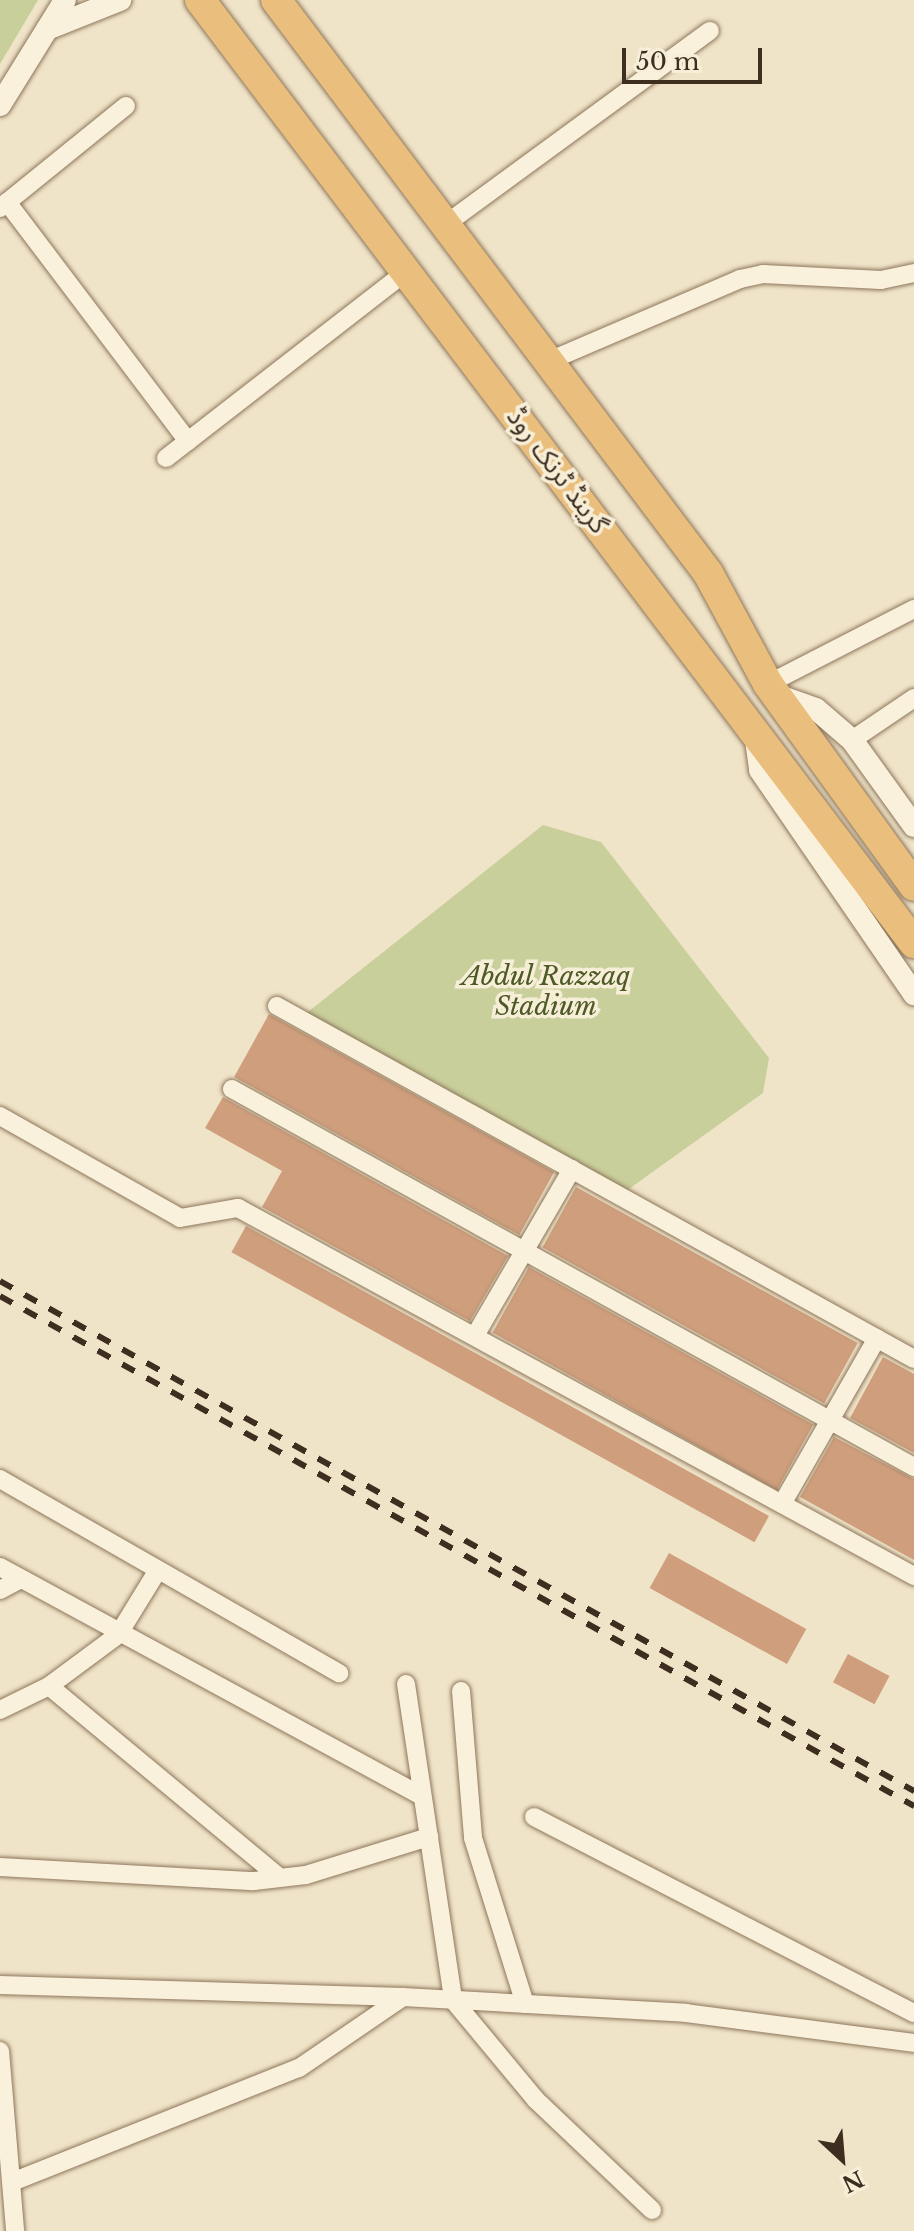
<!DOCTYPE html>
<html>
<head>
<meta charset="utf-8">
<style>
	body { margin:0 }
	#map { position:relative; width:914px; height:2231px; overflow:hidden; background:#f0e4c8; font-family:"Libre Baskerville","Noto Sans Arabic",serif }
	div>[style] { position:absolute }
	.green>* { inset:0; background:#c9cf9b }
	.building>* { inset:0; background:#cf9f7d; transform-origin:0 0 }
	.roads { filter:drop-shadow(0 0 2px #8d765c) drop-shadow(0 0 2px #8d765c) }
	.minor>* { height:18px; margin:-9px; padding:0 9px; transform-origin:9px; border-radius:9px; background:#faf1dc }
	.tertiary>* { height:22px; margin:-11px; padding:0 11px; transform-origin:11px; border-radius:11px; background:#faf1dc }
	.trunk>* { height:30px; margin:-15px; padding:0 15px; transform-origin:15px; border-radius:15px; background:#eabe7c }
	.rail>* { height:6px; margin-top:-3px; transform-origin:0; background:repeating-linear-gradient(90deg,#3d2e20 0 14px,transparent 0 28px) }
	span { translate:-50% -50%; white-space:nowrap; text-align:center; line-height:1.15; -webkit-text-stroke:7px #f7eed8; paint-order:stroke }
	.street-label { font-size:26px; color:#3d2e20 }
	.park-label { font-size:26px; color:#4d5a26; font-style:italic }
	.north { position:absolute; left:802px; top:2119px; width:80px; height:80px; -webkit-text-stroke:6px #f7eed8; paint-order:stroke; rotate:154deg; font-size:22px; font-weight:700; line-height:32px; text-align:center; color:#3d2e20 }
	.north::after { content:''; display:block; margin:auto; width:28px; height:36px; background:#3d2e20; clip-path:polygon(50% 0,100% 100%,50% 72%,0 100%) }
	.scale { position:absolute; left:622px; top:48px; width:140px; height:36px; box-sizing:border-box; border:4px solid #3d2e20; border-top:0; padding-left:10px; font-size:24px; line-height:28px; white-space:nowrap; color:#3d2e20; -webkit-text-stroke:6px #f7eed8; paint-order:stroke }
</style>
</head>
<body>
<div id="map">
	<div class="green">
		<div style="clip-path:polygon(0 0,38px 0,0 64px)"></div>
		<div style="clip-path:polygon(543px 825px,601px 842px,769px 1058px,763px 1093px,626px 1191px,304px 1015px)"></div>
	</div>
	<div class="building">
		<div style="left:269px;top:1014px;width:326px;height:72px;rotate:29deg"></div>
		<div style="clip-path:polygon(223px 1097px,508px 1256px,470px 1321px,262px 1207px,282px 1171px,205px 1128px)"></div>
		<div style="left:576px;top:1187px;width:322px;height:69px;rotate:29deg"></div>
		<div style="left:246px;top:1226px;width:598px;height:30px;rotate:29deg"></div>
		<div style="left:529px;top:1267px;width:325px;height:75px;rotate:29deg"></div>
		<div style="clip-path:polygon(883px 1357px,914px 1374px,914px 1453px,850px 1418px)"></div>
		<div style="clip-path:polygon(834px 1437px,914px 1479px,914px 1560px,800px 1497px)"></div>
		<div style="left:669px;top:1553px;width:157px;height:40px;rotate:29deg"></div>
		<div style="left:848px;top:1654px;width:47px;height:32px;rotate:28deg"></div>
	</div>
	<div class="roads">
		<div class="minor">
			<div style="left:7px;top:202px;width:300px;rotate:52.9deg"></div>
			<div style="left:0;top:208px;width:162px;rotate:-39deg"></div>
			<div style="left:446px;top:224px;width:327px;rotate:-36.2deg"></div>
			<div style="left:549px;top:361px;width:208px;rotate:-23.2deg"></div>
			<div style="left:740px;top:279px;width:24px;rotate:-12deg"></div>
			<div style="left:763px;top:274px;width:118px;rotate:2.9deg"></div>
			<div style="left:881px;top:280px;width:34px;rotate:-12deg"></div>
			<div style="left:166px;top:458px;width:304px;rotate:-37.8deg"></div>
			<div style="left:768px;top:684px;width:164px;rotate:-27.2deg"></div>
			<div style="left:852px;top:740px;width:75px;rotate:-34.1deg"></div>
			<div style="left:277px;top:1006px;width:728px;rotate:28.99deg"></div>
			<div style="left:232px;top:1089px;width:780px;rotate:29deg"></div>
			<div style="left:0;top:1116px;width:207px;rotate:29.5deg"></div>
			<div style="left:180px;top:1218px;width:59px;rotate:-9.8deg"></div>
			<div style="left:238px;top:1208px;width:770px;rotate:28.56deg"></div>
			<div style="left:476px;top:1334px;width:191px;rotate:-59.8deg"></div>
			<div style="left:0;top:1479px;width:391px;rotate:29.8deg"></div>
			<div style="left:782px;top:1504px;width:191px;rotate:-60.2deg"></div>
			<div style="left:0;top:1567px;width:480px;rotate:28.5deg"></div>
			<div style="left:0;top:1590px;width:24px;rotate:-28deg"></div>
			<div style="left:406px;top:1684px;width:319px;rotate:81.5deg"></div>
			<div style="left:453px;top:2000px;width:130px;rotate:50.3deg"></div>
			<div style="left:536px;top:2100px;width:160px;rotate:43.5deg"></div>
			<div style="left:49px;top:1686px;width:300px;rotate:39.7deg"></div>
			<div style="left:461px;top:1691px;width:147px;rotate:85.3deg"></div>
			<div style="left:473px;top:1838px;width:174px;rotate:72.6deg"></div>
			<div style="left:0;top:1710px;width:55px;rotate:-26.1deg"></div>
			<div style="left:49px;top:1686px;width:86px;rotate:-36.5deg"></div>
			<div style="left:118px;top:1635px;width:76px;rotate:-58.4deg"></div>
			<div style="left:534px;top:1817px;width:428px;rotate:27.3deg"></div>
			<div style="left:0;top:1867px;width:254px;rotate:3.2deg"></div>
			<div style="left:254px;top:1881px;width:52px;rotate:-6.6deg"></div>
			<div style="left:306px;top:1875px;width:129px;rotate:-17.2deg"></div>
			<div style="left:0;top:1985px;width:403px;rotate:1.7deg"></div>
			<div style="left:403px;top:1997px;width:283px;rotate:3.2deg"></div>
			<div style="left:686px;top:2013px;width:230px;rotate:7.5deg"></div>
			<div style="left:0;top:2051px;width:181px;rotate:85.2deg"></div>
			<div style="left:12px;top:2182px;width:309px;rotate:-21.7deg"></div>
			<div style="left:299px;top:2068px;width:126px;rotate:-34.3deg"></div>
		</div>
		<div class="tertiary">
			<div style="left:47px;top:29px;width:79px;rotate:-21.7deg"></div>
			<div style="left:0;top:105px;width:123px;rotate:-58.2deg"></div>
			<div style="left:776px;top:695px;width:42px;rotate:19.3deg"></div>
			<div style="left:816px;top:709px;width:48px;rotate:40.7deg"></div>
			<div style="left:852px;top:740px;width:106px;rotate:54.2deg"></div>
			<div style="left:755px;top:733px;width:37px;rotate:82deg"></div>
			<div style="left:760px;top:770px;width:272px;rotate:55.5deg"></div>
		</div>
		<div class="trunk">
			<div style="left:200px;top:0;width:1183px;rotate:52.87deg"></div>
			<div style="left:276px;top:0;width:718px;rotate:52.99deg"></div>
			<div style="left:708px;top:573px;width:126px;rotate:61.6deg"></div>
			<div style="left:768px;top:684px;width:249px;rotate:54.1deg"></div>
		</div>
	</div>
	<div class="rail">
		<div style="left:0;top:1281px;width:1047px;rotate:29.16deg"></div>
		<div style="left:0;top:1296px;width:1047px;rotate:29.16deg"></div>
	</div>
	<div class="street-label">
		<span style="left:557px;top:471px;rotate:53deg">گرینڈ ٹرنک روڈ</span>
	</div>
	<div class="park-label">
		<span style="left:546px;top:992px">Abdul Razzaq<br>Stadium</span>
	</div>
	<div class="north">N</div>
	<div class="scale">50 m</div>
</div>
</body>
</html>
